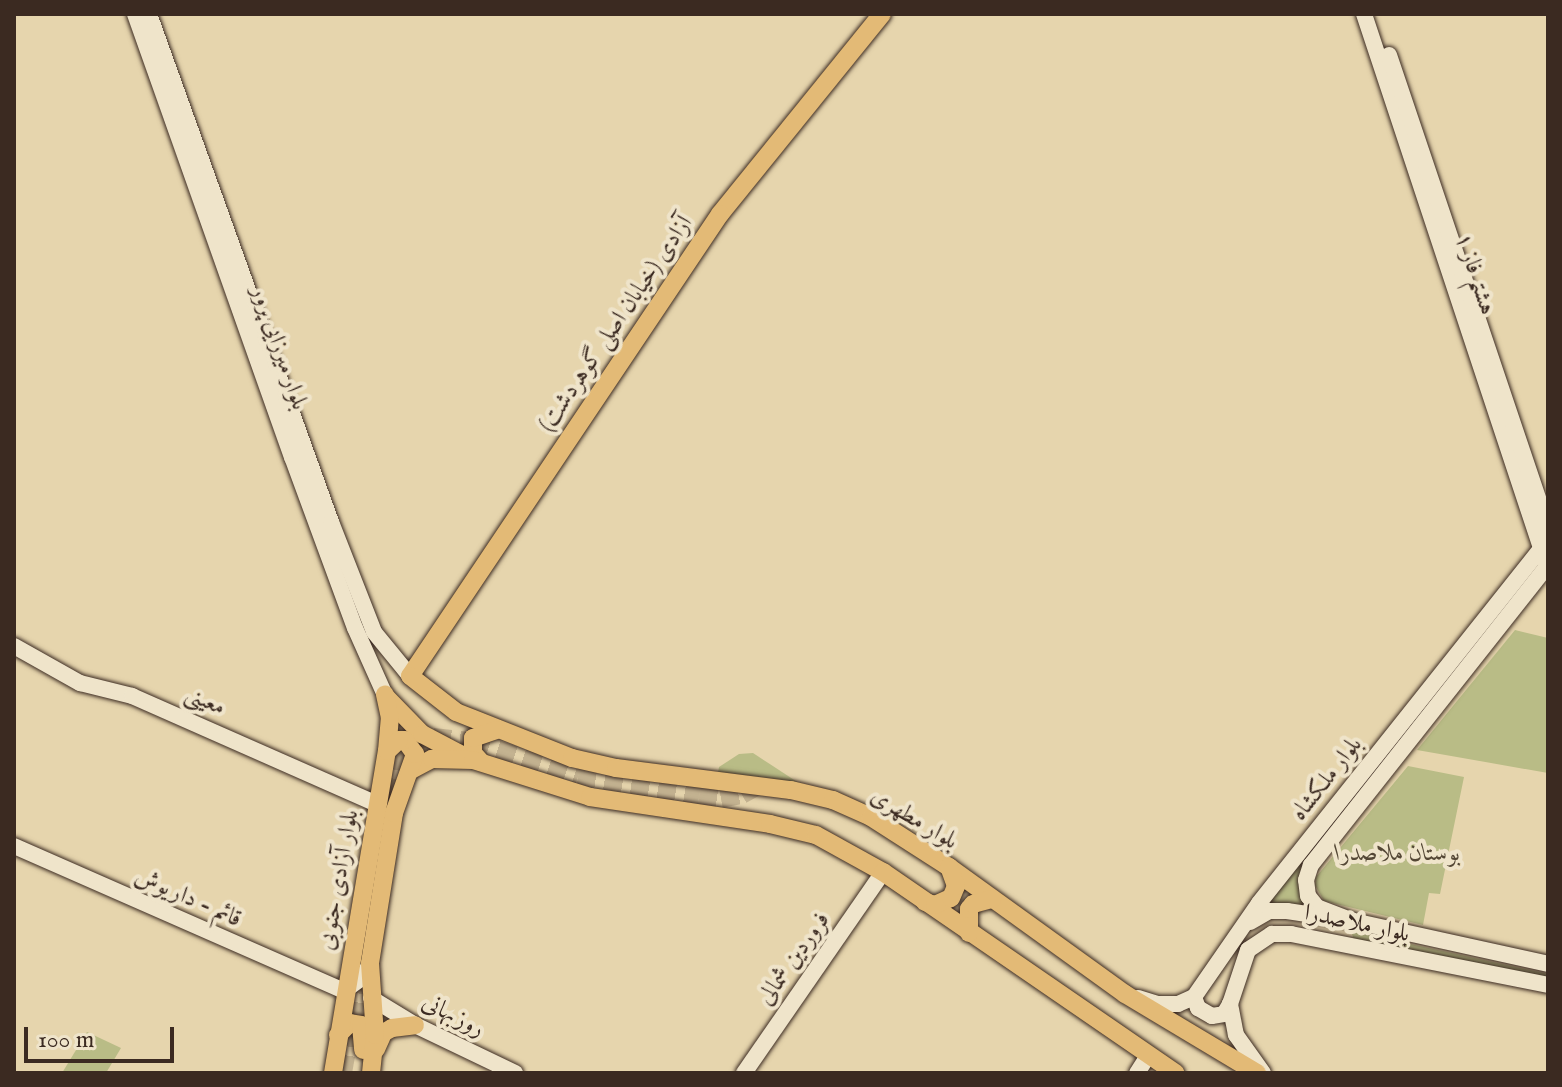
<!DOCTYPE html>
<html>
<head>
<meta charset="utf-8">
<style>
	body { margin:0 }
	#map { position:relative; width:1562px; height:1087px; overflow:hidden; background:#e6d5ad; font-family:"IM FELL English",Amiri,serif }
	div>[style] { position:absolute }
	.green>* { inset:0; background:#b9bc86 }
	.primary-tunnel>* { height:18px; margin-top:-9px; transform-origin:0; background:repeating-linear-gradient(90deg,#c4b391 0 18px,transparent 0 27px) }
	.roads { filter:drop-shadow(0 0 2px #3b2a21) drop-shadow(0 0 2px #3b2a21) }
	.secondary>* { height:16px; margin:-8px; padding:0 8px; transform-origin:8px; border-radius:8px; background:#efe4ca }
	.primary>* { height:18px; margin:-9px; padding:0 9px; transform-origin:9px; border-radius:9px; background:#e3ba76 }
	span { translate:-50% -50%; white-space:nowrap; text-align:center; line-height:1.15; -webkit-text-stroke:8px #efe4ca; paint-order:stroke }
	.street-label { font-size:24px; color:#3b2a21 }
	.park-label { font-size:24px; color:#544735; font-style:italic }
	.frame { position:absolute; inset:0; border:16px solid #3b2a21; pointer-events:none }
	.scale { position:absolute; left:24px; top:1027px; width:150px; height:36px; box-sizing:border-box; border:4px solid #3b2a21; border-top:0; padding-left:10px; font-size:24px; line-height:28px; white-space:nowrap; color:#3b2a21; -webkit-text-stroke:6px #efe4ca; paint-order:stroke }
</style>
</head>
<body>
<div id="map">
	<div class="green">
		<div style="clip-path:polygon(1539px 558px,1542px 564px,1308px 861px,1309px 911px,1258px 912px)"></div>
		<div style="clip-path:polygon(1515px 630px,1548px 638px,1548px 773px,1417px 750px)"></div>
		<div style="clip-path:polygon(753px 753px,808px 789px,718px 773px,719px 767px,739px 754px)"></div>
		<div style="clip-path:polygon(1408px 766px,1464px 777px,1440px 894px,1429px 893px,1423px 925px,1324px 901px,1315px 885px,1316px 877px)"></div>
		<div style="clip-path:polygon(1355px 932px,1548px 974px,1548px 981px,1354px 940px,1352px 934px)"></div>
		<div style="clip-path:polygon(87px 1032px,121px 1048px,106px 1073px,62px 1073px)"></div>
	</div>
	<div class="primary-tunnel">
		<div style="left:385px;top:823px;width:74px;rotate:-75.2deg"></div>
		<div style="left:404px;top:751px;width:19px;rotate:-36deg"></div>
		<div style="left:419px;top:740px;width:14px;rotate:-12deg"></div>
		<div style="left:433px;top:737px;width:39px;rotate:6deg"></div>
		<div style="left:472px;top:741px;width:112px;rotate:18.3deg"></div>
		<div style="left:578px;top:776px;width:123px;rotate:9.4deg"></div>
		<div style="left:699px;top:796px;width:22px;rotate:8deg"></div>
		<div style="left:721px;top:799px;width:21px;rotate:-11deg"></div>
		<div style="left:742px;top:795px;width:21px;rotate:-29deg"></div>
		<div style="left:343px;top:1073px;width:105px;rotate:-80.1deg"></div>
	</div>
	<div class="roads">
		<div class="secondary">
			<div style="left:135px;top:14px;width:470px;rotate:70.5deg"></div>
			<div style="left:292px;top:457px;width:182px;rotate:69.8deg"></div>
			<div style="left:355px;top:628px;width:73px;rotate:65.9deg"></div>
			<div style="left:149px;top:14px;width:540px;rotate:70.29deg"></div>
			<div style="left:331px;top:522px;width:118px;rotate:68.6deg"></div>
			<div style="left:374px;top:632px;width:57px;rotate:50.7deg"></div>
			<div style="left:1364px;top:14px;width:582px;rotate:71.66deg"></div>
			<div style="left:1389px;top:55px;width:498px;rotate:71.4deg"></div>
			<div style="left:14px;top:646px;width:76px;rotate:29.3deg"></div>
			<div style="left:80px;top:683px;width:54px;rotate:14deg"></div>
			<div style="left:132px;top:696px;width:268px;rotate:23.8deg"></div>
			<div style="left:14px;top:846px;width:360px;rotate:23.7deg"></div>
			<div style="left:344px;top:991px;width:24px;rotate:-36deg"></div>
			<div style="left:363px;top:977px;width:16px;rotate:-63deg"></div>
			<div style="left:1353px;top:921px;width:39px;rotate:-159deg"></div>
			<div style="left:1317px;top:907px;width:14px;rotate:-129deg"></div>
			<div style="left:1308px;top:896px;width:16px;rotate:-97deg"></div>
			<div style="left:1306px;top:880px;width:16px;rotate:-72deg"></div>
			<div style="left:1311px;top:865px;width:382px;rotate:-51.7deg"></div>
			<div style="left:1250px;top:922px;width:22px;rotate:-30deg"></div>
			<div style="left:1269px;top:911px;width:18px"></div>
			<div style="left:1287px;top:911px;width:67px;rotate:8.6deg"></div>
			<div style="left:1353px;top:921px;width:200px;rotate:12.4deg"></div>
			<div style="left:1194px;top:997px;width:12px;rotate:70deg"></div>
			<div style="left:1198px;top:1008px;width:16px;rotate:30deg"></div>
			<div style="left:1212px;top:1016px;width:12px;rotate:-9deg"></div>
			<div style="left:1224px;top:1014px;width:12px;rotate:-59deg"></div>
			<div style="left:371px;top:998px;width:52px;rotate:31.5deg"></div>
			<div style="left:415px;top:1025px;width:111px;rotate:25.6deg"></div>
			<div style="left:1138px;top:998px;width:21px;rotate:17deg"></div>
			<div style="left:1158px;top:1004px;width:20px"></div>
			<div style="left:1178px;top:1004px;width:17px;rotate:-24deg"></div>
			<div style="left:1194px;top:997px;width:114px;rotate:-55.3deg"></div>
			<div style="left:1259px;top:903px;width:464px;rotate:-51.5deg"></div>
			<div style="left:744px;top:1073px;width:244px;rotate:-55.3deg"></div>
			<div style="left:1137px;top:1073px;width:20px;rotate:-57deg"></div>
			<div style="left:1263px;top:1073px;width:47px;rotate:-125.4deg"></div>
			<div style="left:1236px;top:1035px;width:32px;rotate:-101deg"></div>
			<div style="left:1230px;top:1004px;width:57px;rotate:-71.6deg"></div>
			<div style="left:1248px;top:950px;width:29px;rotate:-34deg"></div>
			<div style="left:1272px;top:934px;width:19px"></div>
			<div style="left:1291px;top:934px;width:262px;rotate:11.2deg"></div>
		</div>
		<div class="primary">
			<div style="left:882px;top:14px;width:257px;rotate:129deg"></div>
			<div style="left:720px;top:214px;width:556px;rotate:123.86deg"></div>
			<div style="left:410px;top:676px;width:58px;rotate:38deg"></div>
			<div style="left:456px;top:712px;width:125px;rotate:21.6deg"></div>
			<div style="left:572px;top:758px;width:45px;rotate:12.8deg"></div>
			<div style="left:616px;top:768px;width:176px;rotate:7.2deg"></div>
			<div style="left:791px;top:790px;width:43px;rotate:13.4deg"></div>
			<div style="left:833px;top:800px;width:42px;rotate:24.1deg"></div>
			<div style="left:871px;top:817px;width:93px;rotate:32.7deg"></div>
			<div style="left:949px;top:867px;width:217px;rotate:35.8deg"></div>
			<div style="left:1125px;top:994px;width:154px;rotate:30.9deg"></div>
			<div style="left:386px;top:697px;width:52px;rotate:45.8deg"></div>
			<div style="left:422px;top:734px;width:43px;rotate:27.8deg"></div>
			<div style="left:481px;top:762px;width:12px;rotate:-132deg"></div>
			<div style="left:473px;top:753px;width:15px;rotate:-90deg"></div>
			<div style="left:473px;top:738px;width:24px;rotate:-19deg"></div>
			<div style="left:411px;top:770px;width:24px;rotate:-28deg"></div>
			<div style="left:432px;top:759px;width:41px;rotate:1.4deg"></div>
			<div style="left:473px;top:760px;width:123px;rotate:17.5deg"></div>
			<div style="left:590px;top:797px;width:182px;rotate:8.5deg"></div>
			<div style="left:770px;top:824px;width:47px;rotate:13.4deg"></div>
			<div style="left:816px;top:835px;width:77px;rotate:28.9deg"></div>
			<div style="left:883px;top:872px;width:355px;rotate:34.5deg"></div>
			<div style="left:925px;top:902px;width:10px;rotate:17deg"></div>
			<div style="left:935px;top:905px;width:17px;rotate:-24deg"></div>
			<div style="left:951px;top:898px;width:13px;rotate:-67deg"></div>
			<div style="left:956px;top:886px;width:20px;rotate:-110deg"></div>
			<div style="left:969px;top:933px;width:24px;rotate:-90deg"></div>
			<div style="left:969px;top:909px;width:6px;rotate:-51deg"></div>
			<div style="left:973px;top:904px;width:20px;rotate:-15deg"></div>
			<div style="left:338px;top:1035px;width:17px;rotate:-45deg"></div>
			<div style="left:350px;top:1023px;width:11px;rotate:10deg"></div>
			<div style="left:361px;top:1025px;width:25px;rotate:85deg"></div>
			<div style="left:376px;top:1049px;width:17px;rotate:-66deg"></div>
			<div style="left:383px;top:1033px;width:10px;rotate:-29deg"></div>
			<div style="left:392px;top:1028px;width:23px;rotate:-7deg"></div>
			<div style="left:333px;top:1073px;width:326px;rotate:-80.5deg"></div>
			<div style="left:387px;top:751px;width:33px;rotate:-85deg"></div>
			<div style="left:390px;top:718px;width:24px;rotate:-102deg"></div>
			<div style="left:371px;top:1073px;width:38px;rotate:-84deg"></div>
			<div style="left:375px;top:1035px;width:72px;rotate:-94deg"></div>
			<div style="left:370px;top:963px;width:152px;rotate:-80.9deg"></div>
			<div style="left:394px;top:813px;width:63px;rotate:-70.4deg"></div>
			<div style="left:415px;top:754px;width:17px;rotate:-126deg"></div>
			<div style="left:405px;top:740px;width:6px;rotate:180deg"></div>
			<div style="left:399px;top:740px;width:16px;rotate:137deg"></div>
		</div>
	</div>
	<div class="street-label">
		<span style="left:1475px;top:274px;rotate:72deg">هشتم فاز ۱</span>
		<span style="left:616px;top:324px;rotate:-56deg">آزادی (خیابان اصلی گوهردشت)</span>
		<span style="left:279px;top:348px;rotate:71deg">بلوار میرزایی پرور</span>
		<span style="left:205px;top:701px;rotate:23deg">معینی</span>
		<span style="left:1327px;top:779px;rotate:-52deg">بلوار ملکشاه</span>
		<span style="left:914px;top:819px;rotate:31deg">بلوار مطهری</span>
		<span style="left:339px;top:880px;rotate:-80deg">بلوار آزادی جنوبی</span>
		<span style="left:188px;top:898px;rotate:24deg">قائم - داریوش</span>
		<span style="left:1357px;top:924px;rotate:12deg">بلوار ملاصدرا</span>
		<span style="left:794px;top:959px;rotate:-55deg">فروردین شمالی</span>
		<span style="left:453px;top:1016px;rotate:27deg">روزبهانی</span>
	</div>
	<div class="park-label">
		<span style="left:1398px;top:854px">بوستان ملاصدرا</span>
	</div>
	<div class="frame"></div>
	<div class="scale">100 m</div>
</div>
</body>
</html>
